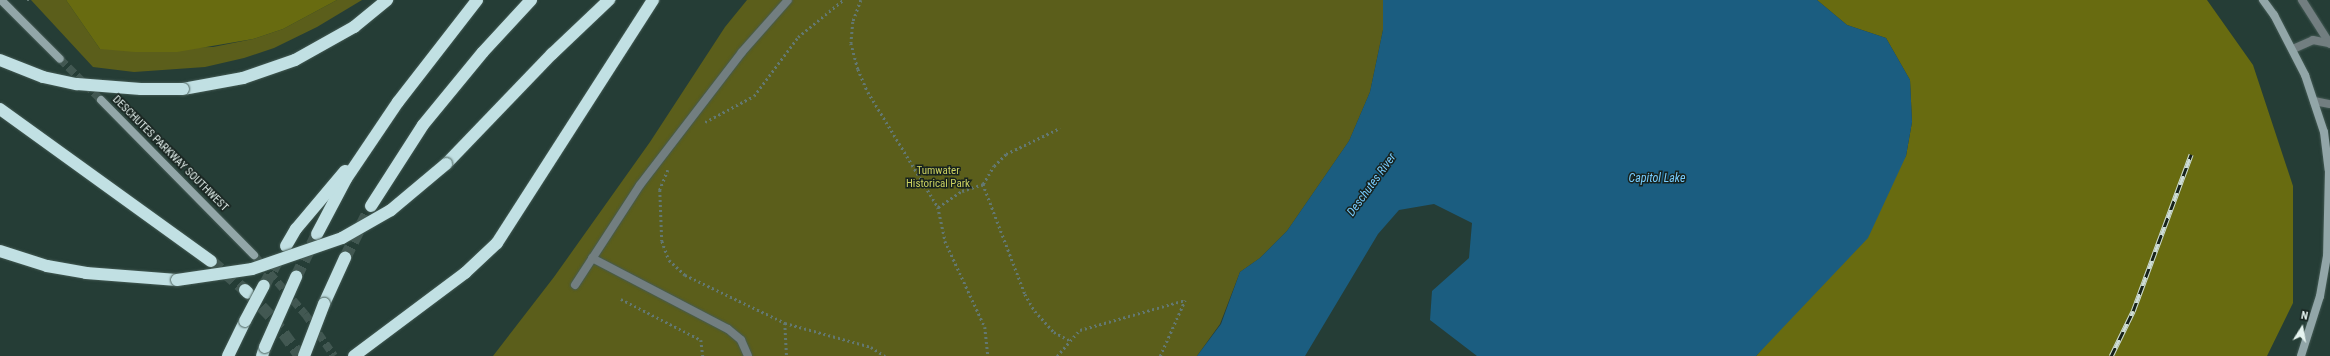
<!DOCTYPE html>
<html>
<head>
<meta charset="utf-8">
<style>
	body { margin:0 }
	#map { position:relative; width:2330px; height:356px; overflow:hidden; background:#253d36; font-family:"Roboto Condensed",sans-serif }
	div>[style] { position:absolute }
	.green>* { inset:0; background:#5b5e1b }
	.forest>* { inset:0; background:#686b10 }
	.water>* { inset:0; background:#1b5d80 }
	.secondary-tunnel>* { height:8px; margin-top:-4px; transform-origin:0; background:repeating-linear-gradient(90deg,#425852 0 8px,transparent 0 12px) }
	.highway-tunnel>* { height:12px; margin-top:-6px; transform-origin:0; background:repeating-linear-gradient(90deg,#425852 0 12px,transparent 0 18px) }
	.path>* { height:2.5px; margin-top:-1.25px; transform-origin:0; background:repeating-linear-gradient(90deg,#637872 0 2px,transparent 0 5px) }
	.roads { filter:drop-shadow(0 0 1px #445a54) drop-shadow(0 0 1px #445a54) }
	.lane>* { height:8px; margin:-4px; padding:0 4px; transform-origin:4px; border-radius:4px; background:#727e80 }
	.street>* { height:8px; margin:-4px; padding:0 4px; transform-origin:4px; border-radius:4px; background:#727e80 }
	.secondary>* { height:8px; margin:-4px; padding:0 4px; transform-origin:4px; border-radius:4px; background:#92a6a8 }
	.highway>* { height:12px; margin:-6px; padding:0 6px; transform-origin:6px; border-radius:6px; background:#c1e0e3 }
	.rail>* { height:4.5px; margin-top:-2.25px; transform-origin:0; background:repeating-linear-gradient(90deg,#17221e 0 9px,#cddcd7 0 18px); box-sizing:border-box; border-block:1px solid #cddcd7 }
	.bridges { filter:drop-shadow(0 0 1px #445a54) drop-shadow(0 0 1px #445a54) }
	.highway-bridge>* { height:12px; margin:-6px; padding:0 6px; transform-origin:6px; border-radius:6px; background:#c1e0e3 }
	span { translate:-50% -50%; white-space:nowrap; text-align:center; line-height:1.15; -webkit-text-stroke:3px #17221e; paint-order:stroke }
	.street-label { font-size:11px; color:#e6f4f0 }
	.park-label { font-size:11px; color:#cbd160 }
	.water-label { font-size:12px; color:#77ccfe; font-style:italic }
	.north { position:absolute; left:2282px; top:308px; width:40px; height:40px; -webkit-text-stroke:3px #17221e; paint-order:stroke; rotate:11deg; font-size:11px; font-weight:700; line-height:16px; text-align:center; color:#e6f4f0 }
	.north::after { content:''; display:block; margin:auto; width:14px; height:18px; background:#e6f4f0; clip-path:polygon(50% 0,100% 100%,50% 72%,0 100%) }
</style>
</head>
<body>
<div id="map">
	<div class="green">
		<div style="clip-path:polygon(31px 0,66px 0,100px 49px,213px 47px,253px 39px,283px 29px,337px 0,362px 0,317px 27px,274px 48px,244px 58px,205px 67px,134px 72px,93px 67px)"></div>
		<div style="clip-path:polygon(747px 0,1383px 0,1383px 30px,1370px 92px,1349px 141px,1287px 231px,1260px 258px,1240px 272px,1220px 324px,1197px 356px,493px 356px,554px 277px,650px 142px,725px 27px)"></div>
	</div>
	<div class="forest">
		<div style="clip-path:polygon(66px 0,337px 0,283px 29px,253px 39px,177px 52px,135px 52px,100px 49px)"></div>
		<div style="clip-path:polygon(1817px 0,2207px 0,2253px 65px,2293px 186px,2293px 303px,2267px 356px,1756px 356px,1786px 322px,1906px 156px,1912px 122px,1910px 80px,1886px 38px,1847px 25px)"></div>
	</div>
	<div class="water">
		<div style="clip-path:polygon(1383px 0,1817px 0,1847px 25px,1886px 38px,1910px 80px,1912px 122px,1906px 156px,1868px 238px,1756px 356px,1477px 356px,1430px 320px,1432px 291px,1469px 258px,1472px 223px,1434px 204px,1399px 210px,1378px 234px,1305px 356px,1197px 356px,1221px 324px,1240px 272px,1260px 258px,1287px 231px,1349px 141px,1370px 92px,1383px 30px)"></div>
	</div>
	<div class="secondary-tunnel">
		<div style="left:60px;top:59px;width:58px;rotate:45deg"></div>
		<div style="left:254px;top:255px;width:78px;rotate:49.2deg"></div>
		<div style="left:305px;top:314px;width:51px;rotate:55.4deg"></div>
	</div>
	<div class="highway-tunnel">
		<div style="left:345px;top:258px;width:58px;rotate:-63.4deg"></div>
		<div style="left:211px;top:261px;width:45px;rotate:40.5deg"></div>
		<div style="left:296px;top:277px;width:48px;rotate:-64deg"></div>
		<div style="left:264px;top:286px;width:36px;rotate:-62deg"></div>
		<div style="left:249px;top:294px;width:35px;rotate:46deg"></div>
		<div style="left:273px;top:319px;width:46px;rotate:53.9deg"></div>
	</div>
	<div class="path">
		<div style="left:27px;top:0;width:2px"></div>
		<div style="left:861px;top:0;width:23px;rotate:110deg"></div>
		<div style="left:853px;top:22px;width:21px;rotate:95deg"></div>
		<div style="left:851px;top:43px;width:27px;rotate:75deg"></div>
		<div style="left:858px;top:69px;width:25px;rotate:67deg"></div>
		<div style="left:868px;top:92px;width:135px;rotate:58.7deg"></div>
		<div style="left:938px;top:207px;width:35px;rotate:78deg"></div>
		<div style="left:945px;top:241px;width:95px;rotate:65.1deg"></div>
		<div style="left:985px;top:327px;width:29px;rotate:84deg"></div>
		<div style="left:705px;top:122px;width:55px;rotate:-28deg"></div>
		<div style="left:754px;top:96px;width:74px;rotate:-53.3deg"></div>
		<div style="left:798px;top:37px;width:58px;rotate:-39.4deg"></div>
		<div style="left:668px;top:170px;width:22px;rotate:112deg"></div>
		<div style="left:660px;top:190px;width:51px;rotate:87.8deg"></div>
		<div style="left:662px;top:241px;width:20px;rotate:70deg"></div>
		<div style="left:669px;top:260px;width:22px;rotate:43deg"></div>
		<div style="left:685px;top:275px;width:111px;rotate:25.6deg"></div>
		<div style="left:785px;top:323px;width:89px;rotate:15.6deg"></div>
		<div style="left:871px;top:347px;width:17px;rotate:33deg"></div>
		<div style="left:983px;top:184px;width:118px;rotate:69.1deg"></div>
		<div style="left:1025px;top:294px;width:20px;rotate:60deg"></div>
		<div style="left:1035px;top:311px;width:28px;rotate:48deg"></div>
		<div style="left:1054px;top:332px;width:17px;rotate:28deg"></div>
		<div style="left:938px;top:207px;width:29px;rotate:-34deg"></div>
		<div style="left:962px;top:191px;width:22px;rotate:-18deg"></div>
		<div style="left:983px;top:184px;width:21px;rotate:-59deg"></div>
		<div style="left:994px;top:166px;width:17px;rotate:-45deg"></div>
		<div style="left:1006px;top:154px;width:60px;rotate:-25.7deg"></div>
		<div style="left:621px;top:299px;width:90px;rotate:27.1deg"></div>
		<div style="left:701px;top:340px;width:16px;rotate:83deg"></div>
		<div style="left:785px;top:323px;width:33px;rotate:87deg"></div>
		<div style="left:1057px;top:356px;width:35px;rotate:-49deg"></div>
		<div style="left:1080px;top:330px;width:109px;rotate:-15.9deg"></div>
		<div style="left:1160px;top:356px;width:61px;rotate:-65.9deg"></div>
	</div>
	<div class="roads">
		<div class="lane">
			<div style="left:2302px;top:0;width:52px;rotate:57.5deg"></div>
			<div style="left:2293px;top:49px;width:22px;rotate:-24deg"></div>
			<div style="left:2313px;top:40px;width:16px;rotate:11deg"></div>
			<div style="left:592px;top:258px;width:153px;rotate:27.6deg"></div>
			<div style="left:728px;top:329px;width:17px;rotate:40deg"></div>
			<div style="left:741px;top:340px;width:17px;rotate:66deg"></div>
			<div style="left:575px;top:285px;width:119px;rotate:-57deg"></div>
			<div style="left:640px;top:185px;width:168px;rotate:-52.5deg"></div>
			<div style="left:742px;top:52px;width:69px;rotate:-48.5deg"></div>
		</div>
		<div class="street">
			<div style="left:2314px;top:101px;width:16px;rotate:11deg"></div>
		</div>
		<div class="secondary">
			<div style="left:1px;top:0;width:83px;rotate:45deg"></div>
			<div style="left:2263px;top:0;width:19px;rotate:54deg"></div>
			<div style="left:2274px;top:15px;width:68px;rotate:62.7deg"></div>
			<div style="left:2305px;top:75px;width:60px;rotate:71.6deg"></div>
			<div style="left:2324px;top:132px;width:38px;rotate:83deg"></div>
			<div style="left:2329px;top:170px;width:86px;rotate:91.3deg"></div>
			<div style="left:2327px;top:256px;width:41px;rotate:99.9deg"></div>
			<div style="left:2320px;top:296px;width:63px;rotate:107.6deg"></div>
			<div style="left:101px;top:100px;width:218px;rotate:45.4deg"></div>
		</div>
		<div class="highway">
			<div style="left:183px;top:89px;width:61px;rotate:-10.4deg"></div>
			<div style="left:243px;top:78px;width:55px;rotate:-19.1deg"></div>
			<div style="left:295px;top:60px;width:68px;rotate:-29.2deg"></div>
			<div style="left:354px;top:27px;width:43px;rotate:-39.3deg"></div>
			<div style="left:0;top:109px;width:260px;rotate:35.8deg"></div>
			<div style="left:446px;top:164px;width:153px;rotate:-46.1deg"></div>
			<div style="left:552px;top:54px;width:79px;rotate:-43.5deg"></div>
			<div style="left:371px;top:206px;width:96px;rotate:-57.3deg"></div>
			<div style="left:423px;top:125px;width:94px;rotate:-50.6deg"></div>
			<div style="left:483px;top:52px;width:71px;rotate:-47.3deg"></div>
			<div style="left:317px;top:234px;width:62px;rotate:-62.2deg"></div>
			<div style="left:346px;top:179px;width:93px;rotate:-56deg"></div>
			<div style="left:398px;top:102px;width:129px;rotate:-52.2deg"></div>
			<div style="left:286px;top:246px;width:20px;rotate:-60deg"></div>
			<div style="left:296px;top:229px;width:76px;rotate:-49.8deg"></div>
			<div style="left:0;top:251px;width:49px;rotate:17.7deg"></div>
			<div style="left:47px;top:266px;width:40px;rotate:10deg"></div>
			<div style="left:86px;top:273px;width:91px;rotate:4.4deg"></div>
			<div style="left:245px;top:290px;width:4px;rotate:45deg"></div>
			<div style="left:324px;top:304px;width:51px;rotate:-65.5deg"></div>
			<div style="left:228px;top:356px;width:39px;rotate:-64deg"></div>
			<div style="left:262px;top:356px;width:9px;rotate:-72deg"></div>
			<div style="left:354px;top:356px;width:139px;rotate:-36.8deg"></div>
			<div style="left:465px;top:273px;width:44px;rotate:-43.2deg"></div>
			<div style="left:497px;top:243px;width:289px;rotate:-57.3deg"></div>
		</div>
	</div>
	<div class="rail">
		<div style="left:2111px;top:356px;width:50px;rotate:-63.9deg"></div>
		<div style="left:2133px;top:311px;width:167px;rotate:-69.7deg"></div>
	</div>
	<div class="bridges">
		<div class="highway-bridge">
			<div style="left:0;top:60px;width:46px;rotate:21.6deg"></div>
			<div style="left:43px;top:77px;width:35px;rotate:12deg"></div>
			<div style="left:77px;top:84px;width:64px;rotate:4.5deg"></div>
			<div style="left:141px;top:89px;width:42px"></div>
			<div style="left:177px;top:280px;width:76px;rotate:-8.3deg"></div>
			<div style="left:252px;top:269px;width:95px;rotate:-19deg"></div>
			<div style="left:342px;top:238px;width:56px;rotate:-29.7deg"></div>
			<div style="left:391px;top:210px;width:72px;rotate:-39.9deg"></div>
			<div style="left:245px;top:321px;width:40px;rotate:-62deg"></div>
			<div style="left:265px;top:347px;width:77px;rotate:-66.1deg"></div>
			<div style="left:304px;top:356px;width:56px;rotate:-69deg"></div>
		</div>
	</div>
	<div class="street-label">
		<span style="left:170px;top:154px;rotate:45deg">DESCHUTES PARKWAY SOUTHWEST</span>
	</div>
	<div class="park-label">
		<span style="left:938px;top:178px">Tumwater<br>Historical Park</span>
	</div>
	<div class="water-label">
		<span style="left:1657px;top:179px">Capitol Lake</span>
		<span style="left:1372px;top:185px;rotate:-54deg">Deschutes River</span>
	</div>
	<div class="north">N</div>
</div>
</body>
</html>
